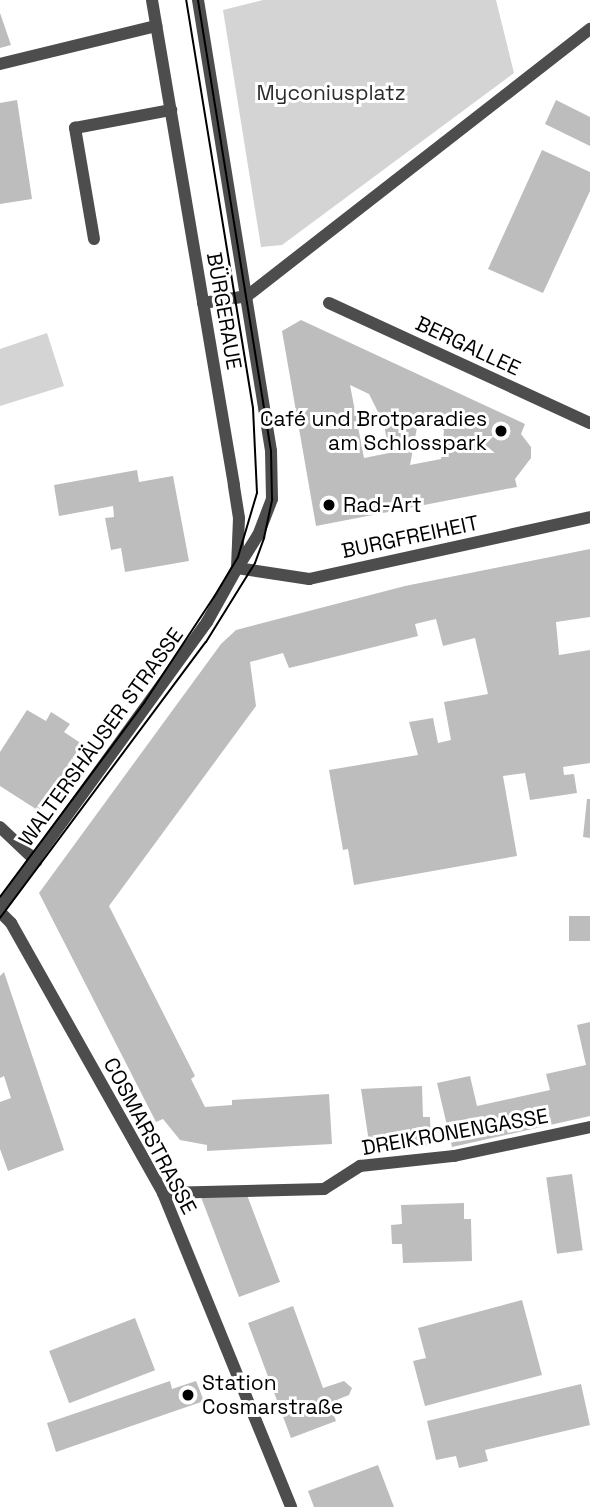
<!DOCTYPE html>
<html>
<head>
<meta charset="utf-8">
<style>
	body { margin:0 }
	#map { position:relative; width:590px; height:1507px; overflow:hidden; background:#fff; font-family:"Space Grotesk",sans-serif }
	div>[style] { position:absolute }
	.green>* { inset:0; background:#d4d4d4 }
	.building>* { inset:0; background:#bdbdbd; transform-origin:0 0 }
	.minor>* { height:12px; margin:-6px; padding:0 6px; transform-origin:6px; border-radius:6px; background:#4d4d4d }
	.tram>* { height:2px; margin:-1px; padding:0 1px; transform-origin:1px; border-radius:1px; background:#000 }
	.dots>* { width:19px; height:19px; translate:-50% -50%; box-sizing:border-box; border:4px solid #fff; border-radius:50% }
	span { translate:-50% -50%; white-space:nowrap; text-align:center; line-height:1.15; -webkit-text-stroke:6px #fff; paint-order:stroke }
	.park-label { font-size:21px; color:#2b2b2b }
	.street-label { font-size:21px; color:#000 }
	.poi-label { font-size:21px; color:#000 }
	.right { translate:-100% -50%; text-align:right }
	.left { translate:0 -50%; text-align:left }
</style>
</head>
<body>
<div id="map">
	<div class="green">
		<div style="clip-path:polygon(263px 0,496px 0,514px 73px,282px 245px,261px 247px,223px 10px)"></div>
		<div style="clip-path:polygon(47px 333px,64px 386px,0 406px,0 349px)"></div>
	</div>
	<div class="building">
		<div style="clip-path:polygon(0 13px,11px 45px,0 48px)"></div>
		<div style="clip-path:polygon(17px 100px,32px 199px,0 204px,0 103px)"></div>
		<div style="clip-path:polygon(556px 100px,590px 117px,590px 146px,545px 124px)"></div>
		<div style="clip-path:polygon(542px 150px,590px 172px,590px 191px,543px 293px,488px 269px)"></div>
		<div style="clip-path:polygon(evenodd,301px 320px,525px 424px,521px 434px,531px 447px,531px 458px,515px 479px,517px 487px,316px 526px,282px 331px,301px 320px,350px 385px,369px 394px,384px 424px,389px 453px,364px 458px,350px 385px,301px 320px,419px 417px,444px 430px,441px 459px,410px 465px,419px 417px)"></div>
		<div style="clip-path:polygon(137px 470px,139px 482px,173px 476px,189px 561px,125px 572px,121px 548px,111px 550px,105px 518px,114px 517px,113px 506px,59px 516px,54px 485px)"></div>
		<div style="clip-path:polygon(590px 549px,590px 617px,556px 622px,559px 655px,590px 650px,590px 763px,563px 767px,564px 775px,574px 774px,577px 793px,530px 800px,525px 773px,503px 776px,517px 856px,354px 885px,348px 849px,343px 850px,329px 770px,418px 755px,409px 722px,433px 718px,438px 743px,451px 740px,444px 702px,488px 694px,475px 638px,443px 646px,436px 619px,415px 624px,418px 636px,310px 663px,289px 668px,283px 653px,250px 662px,256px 706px,109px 906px,195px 1076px,191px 1079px,205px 1107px,232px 1105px,232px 1100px,329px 1094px,332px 1144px,207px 1151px,207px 1145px,180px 1140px,163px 1119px,156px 1122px,39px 893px,221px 644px,236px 630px,405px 586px)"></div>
		<div style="clip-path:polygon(27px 710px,46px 721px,51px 712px,70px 724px,64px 732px,82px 744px,39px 811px,0 786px,0 752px)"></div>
		<div style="clip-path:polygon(587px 799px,590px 799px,590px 838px,583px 837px)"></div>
		<div style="left:569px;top:916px;width:21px;height:25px"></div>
		<div style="clip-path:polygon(4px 972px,64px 1150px,8px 1171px,0 1149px,0 1102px,11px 1098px,4px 1076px,0 1078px,0 976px)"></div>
		<div style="clip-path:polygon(590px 1022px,590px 1116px,452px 1147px,437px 1083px,470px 1076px,477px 1106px,550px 1090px,546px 1074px,586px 1065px,577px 1025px)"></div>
		<div style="clip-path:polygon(422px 1086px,423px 1117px,430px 1117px,431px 1146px,370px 1149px,361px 1089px)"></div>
		<div style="left:572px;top:1174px;width:77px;height:26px;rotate:82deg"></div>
		<div style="clip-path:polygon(247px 1195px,280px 1282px,239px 1297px,201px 1197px)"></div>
		<div style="clip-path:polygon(464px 1203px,464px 1219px,471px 1219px,472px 1261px,403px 1263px,402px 1244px,392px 1244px,391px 1225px,402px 1224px,401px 1205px)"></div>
		<div style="clip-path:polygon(522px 1300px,542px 1375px,425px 1406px,413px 1361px,426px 1358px,418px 1328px)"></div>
		<div style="clip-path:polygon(293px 1306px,323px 1388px,344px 1381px,352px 1388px,349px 1395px,329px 1403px,336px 1421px,291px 1438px,248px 1323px)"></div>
		<div style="left:135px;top:1318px;width:56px;height:92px;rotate:69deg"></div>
		<div style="clip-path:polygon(170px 1381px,172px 1389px,196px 1381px,204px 1401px,56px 1452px,47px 1423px)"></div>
		<div style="clip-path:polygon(581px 1384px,590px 1425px,485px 1450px,488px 1461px,459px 1468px,456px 1456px,436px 1460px,427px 1421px)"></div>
		<div style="clip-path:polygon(378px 1465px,394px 1507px,314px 1507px,308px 1491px)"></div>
	</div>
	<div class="minor">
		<div style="left:198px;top:0;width:457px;rotate:80.8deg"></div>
		<div style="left:271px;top:451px;width:48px;rotate:88.8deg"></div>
		<div style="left:272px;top:499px;width:39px;rotate:111deg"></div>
		<div style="left:258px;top:535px;width:36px;rotate:122deg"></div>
		<div style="left:0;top:64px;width:161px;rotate:-13.7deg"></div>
		<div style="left:94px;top:239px;width:113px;rotate:-99.7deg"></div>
		<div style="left:75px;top:128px;width:98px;rotate:-10.6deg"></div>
		<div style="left:203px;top:303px;width:45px;rotate:-9deg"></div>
		<div style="left:247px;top:296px;width:435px;rotate:-37.9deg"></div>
		<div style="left:329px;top:303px;width:287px;rotate:24.7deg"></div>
		<div style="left:237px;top:568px;width:73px;rotate:8.7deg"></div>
		<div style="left:309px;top:579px;width:288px;rotate:-12.4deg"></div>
		<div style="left:0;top:827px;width:50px;rotate:43.4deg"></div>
		<div style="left:0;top:908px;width:353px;rotate:-54.1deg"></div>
		<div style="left:207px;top:622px;width:62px;rotate:-60.9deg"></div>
		<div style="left:237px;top:568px;width:50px;rotate:-87.7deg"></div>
		<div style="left:239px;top:518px;width:33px;rotate:-99deg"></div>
		<div style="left:234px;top:485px;width:492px;rotate:-99.6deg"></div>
		<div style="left:0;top:912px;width:16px;rotate:45deg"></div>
		<div style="left:11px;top:923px;width:310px;rotate:60.6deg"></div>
		<div style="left:163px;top:1193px;width:339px;rotate:67.8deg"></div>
		<div style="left:163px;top:1193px;width:161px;rotate:-1.4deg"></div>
		<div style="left:324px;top:1189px;width:43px;rotate:-32.6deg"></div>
		<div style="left:360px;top:1166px;width:95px;rotate:-6.1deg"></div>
		<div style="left:454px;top:1156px;width:139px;rotate:-12deg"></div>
	</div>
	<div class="tram">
		<div style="left:0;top:897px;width:242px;rotate:-53.4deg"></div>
		<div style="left:144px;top:703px;width:127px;rotate:-56.6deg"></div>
		<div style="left:214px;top:597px;width:47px;rotate:-59deg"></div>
		<div style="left:238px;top:557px;width:67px;rotate:-73.5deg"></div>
		<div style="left:257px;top:493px;width:85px;rotate:-92.7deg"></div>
		<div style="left:253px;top:408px;width:413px;rotate:-99.3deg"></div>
		<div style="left:0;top:918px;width:344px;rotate:-53.3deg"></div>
		<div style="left:206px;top:642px;width:93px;rotate:-58.2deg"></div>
		<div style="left:255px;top:563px;width:27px;rotate:-70deg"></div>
		<div style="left:264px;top:538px;width:40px;rotate:-78deg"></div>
		<div style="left:272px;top:499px;width:48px;rotate:-91.2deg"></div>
		<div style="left:271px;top:451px;width:457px;rotate:-99.2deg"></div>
	</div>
	<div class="dots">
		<div style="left:501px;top:431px;background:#000"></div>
		<div style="left:329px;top:505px;background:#000"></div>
		<div style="left:188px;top:1395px;background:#000"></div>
	</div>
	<div class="park-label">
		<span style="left:331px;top:93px">Myconiusplatz</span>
	</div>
	<div class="street-label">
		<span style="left:224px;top:311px;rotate:80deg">BÜRGERAUE</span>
		<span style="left:468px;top:346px;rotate:25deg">BERGALLEE</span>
		<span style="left:410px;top:537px;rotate:-12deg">BURGFREIHEIT</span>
		<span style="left:101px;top:737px;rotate:-54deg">WALTERSHÄUSER STRASSE</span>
		<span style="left:455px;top:1132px;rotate:-10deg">DREIKRONENGASSE</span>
		<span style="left:150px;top:1136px;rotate:62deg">COSMARSTRASSE</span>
	</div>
	<div class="poi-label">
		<span class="right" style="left:487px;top:431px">Café und Brotparadies<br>am Schlosspark</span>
		<span class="left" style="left:343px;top:505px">Rad-Art</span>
		<span class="left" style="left:202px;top:1395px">Station<br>Cosmarstraße</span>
	</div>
</div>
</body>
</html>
